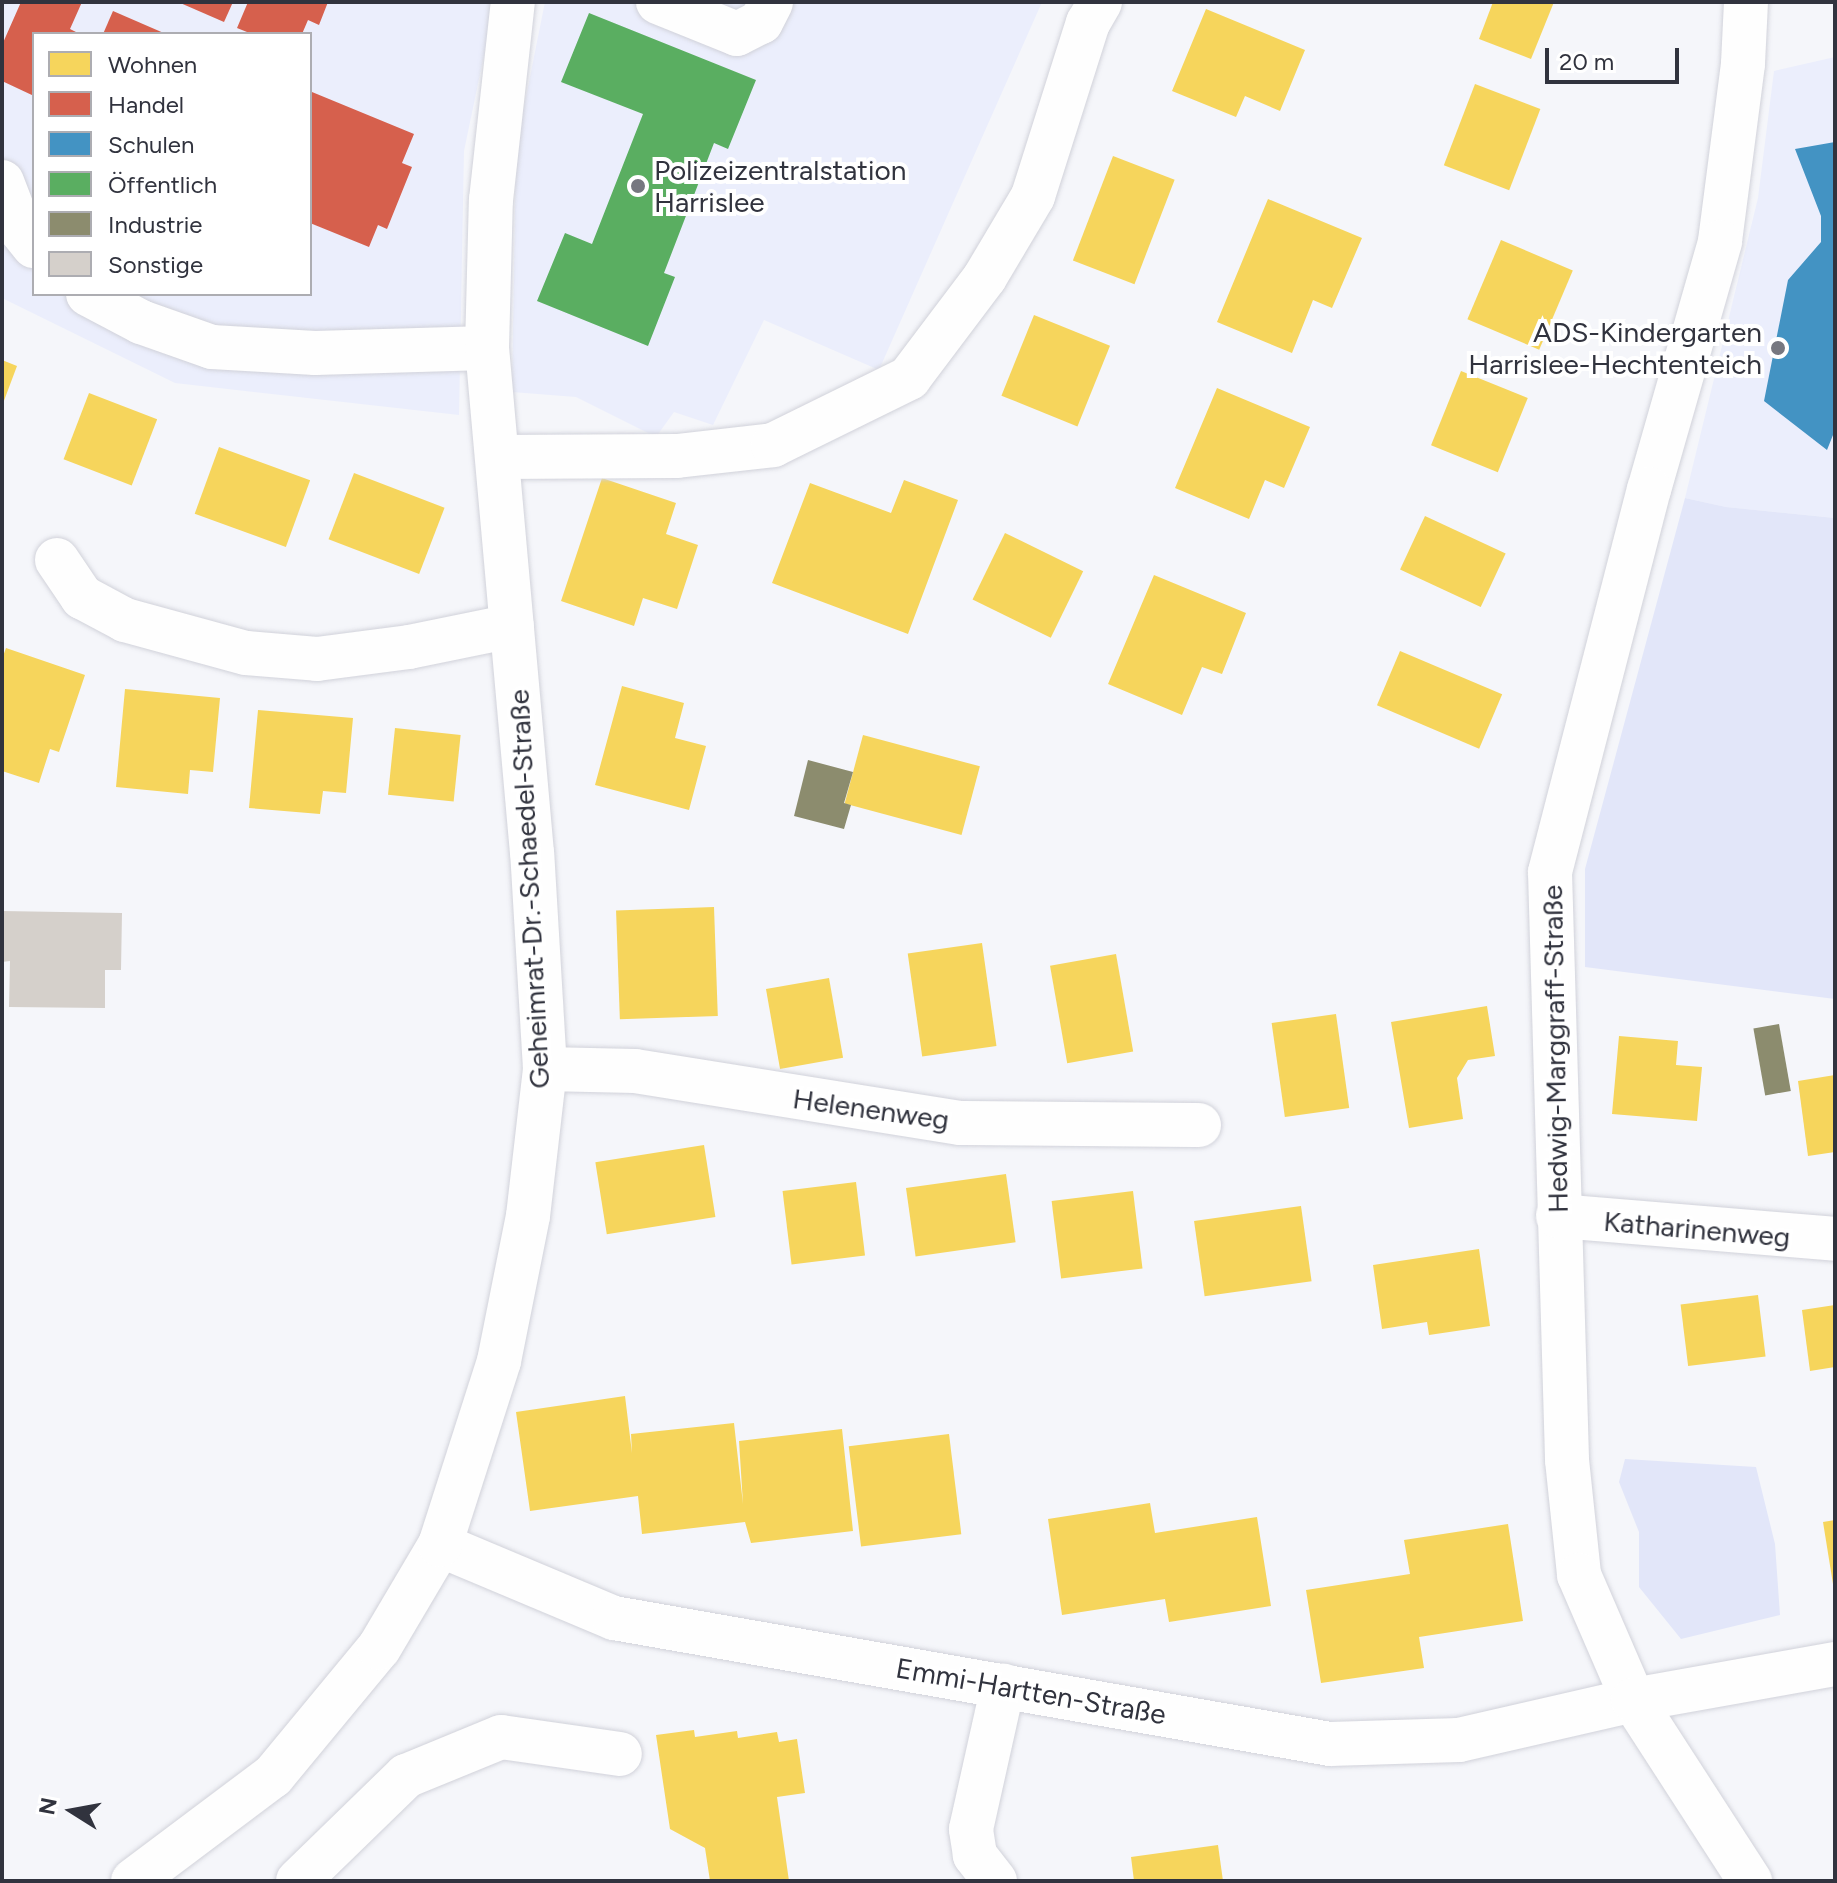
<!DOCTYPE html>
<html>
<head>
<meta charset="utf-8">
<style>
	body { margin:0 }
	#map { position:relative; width:1837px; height:1883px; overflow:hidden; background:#f5f6fa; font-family:Figtree,sans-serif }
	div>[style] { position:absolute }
	.built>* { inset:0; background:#ebeefc }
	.green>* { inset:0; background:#e2e6f9 }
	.homes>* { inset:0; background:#f6d55c; transform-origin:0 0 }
	.shops>* { inset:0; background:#d6604d }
	.schools>* { inset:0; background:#4393c3 }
	.public>* { inset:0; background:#5aae61 }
	.industry>* { inset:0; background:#8c8c6e; transform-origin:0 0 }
	.building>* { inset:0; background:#d5d0cb }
	.roads { filter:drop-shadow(0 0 2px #d1d2da) drop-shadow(0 0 2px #d1d2da) }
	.minor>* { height:44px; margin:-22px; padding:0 22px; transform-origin:22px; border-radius:22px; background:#fefefe }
	.dots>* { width:22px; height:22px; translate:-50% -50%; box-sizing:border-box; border:4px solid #fff; border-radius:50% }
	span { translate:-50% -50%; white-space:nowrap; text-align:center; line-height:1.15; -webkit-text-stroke:8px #fff; paint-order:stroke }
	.poi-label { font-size:28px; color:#31333e }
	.left { translate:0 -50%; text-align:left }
	.right { translate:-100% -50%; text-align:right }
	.street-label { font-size:28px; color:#31333e }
	.frame { position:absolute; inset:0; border:4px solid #31333e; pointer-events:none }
	.legend { position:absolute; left:32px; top:32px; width:280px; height:264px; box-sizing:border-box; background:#fff; border:2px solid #adadb2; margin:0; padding:10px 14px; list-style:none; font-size:24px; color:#31333e }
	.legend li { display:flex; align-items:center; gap:16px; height:40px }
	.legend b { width:40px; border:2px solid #adadb2 }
	.north { position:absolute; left:32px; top:1771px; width:80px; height:80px; -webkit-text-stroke:6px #fff; paint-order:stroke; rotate:281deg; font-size:22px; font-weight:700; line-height:32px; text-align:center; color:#31333e }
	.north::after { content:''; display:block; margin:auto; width:28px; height:36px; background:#31333e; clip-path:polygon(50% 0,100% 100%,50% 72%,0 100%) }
	.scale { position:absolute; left:1545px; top:48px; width:134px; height:36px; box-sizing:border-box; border:4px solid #31333e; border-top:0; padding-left:10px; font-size:24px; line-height:28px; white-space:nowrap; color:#31333e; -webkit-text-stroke:6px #fff; paint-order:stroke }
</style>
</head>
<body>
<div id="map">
	<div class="built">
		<div style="clip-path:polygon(evenodd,2px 2px,495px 2px,464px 151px,459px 415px,175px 383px,2px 298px,2px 2px,34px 34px,310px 34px,310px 294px,34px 294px,34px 34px)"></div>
		<div style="clip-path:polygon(545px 2px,1042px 2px,879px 370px,764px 320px,713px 425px,674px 412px,656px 437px,576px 397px,512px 392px,516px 147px)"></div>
		<div style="clip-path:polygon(1835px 57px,1835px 518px,1726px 507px,1685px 498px,1758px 198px,1774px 71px)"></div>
	</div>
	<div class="green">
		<div style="clip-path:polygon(1685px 498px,1726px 507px,1835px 518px,1835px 999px,1585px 967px,1585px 869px)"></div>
		<div style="clip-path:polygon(1625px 1459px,1756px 1467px,1775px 1544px,1780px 1615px,1681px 1639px,1639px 1587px,1639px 1532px,1619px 1482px)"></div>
	</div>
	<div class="homes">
		<div style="clip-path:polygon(1493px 2px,1554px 2px,1531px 59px,1479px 39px)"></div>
		<div style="clip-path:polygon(1206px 9px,1305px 50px,1280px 111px,1245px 96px,1236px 117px,1172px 91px)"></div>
		<div style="left:1475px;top:84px;width:70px;height:87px;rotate:21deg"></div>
		<div style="left:1113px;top:156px;width:66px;height:112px;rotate:21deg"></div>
		<div style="clip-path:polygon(1268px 199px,1362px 238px,1332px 308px,1313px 300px,1292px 353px,1217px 322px)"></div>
		<div style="left:1501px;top:240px;width:78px;height:86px;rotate:23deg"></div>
		<div style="left:1034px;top:315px;width:82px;height:87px;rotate:22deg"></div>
		<div style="clip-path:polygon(2px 360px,17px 366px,2px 406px)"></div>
		<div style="left:1461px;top:371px;width:72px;height:80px;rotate:22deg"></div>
		<div style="clip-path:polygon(1217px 388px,1310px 427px,1284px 488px,1265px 480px,1249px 519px,1175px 488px)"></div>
		<div style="left:89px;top:393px;width:73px;height:71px;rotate:21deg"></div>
		<div style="left:219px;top:447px;width:97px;height:71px;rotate:20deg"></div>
		<div style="left:354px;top:473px;width:97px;height:71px;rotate:21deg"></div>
		<div style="clip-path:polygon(602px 478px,676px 503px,666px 534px,698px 545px,677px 609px,643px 598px,634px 626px,561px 601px)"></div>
		<div style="clip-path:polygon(904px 480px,958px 500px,908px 634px,772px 583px,810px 483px,891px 513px)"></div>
		<div style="left:1425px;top:516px;width:89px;height:59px;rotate:25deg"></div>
		<div style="left:1005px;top:533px;width:87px;height:74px;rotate:26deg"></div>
		<div style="clip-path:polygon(1154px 575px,1246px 613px,1222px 674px,1202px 667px,1182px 715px,1108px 684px)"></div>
		<div style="clip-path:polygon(6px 648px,85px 675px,59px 752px,50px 749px,39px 783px,2px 771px,2px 659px)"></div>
		<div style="left:1400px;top:651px;width:111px;height:59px;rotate:23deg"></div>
		<div style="clip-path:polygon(622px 686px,684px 703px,675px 738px,706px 746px,689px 810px,595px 785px)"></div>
		<div style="clip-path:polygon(125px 689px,220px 698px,213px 772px,190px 770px,188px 794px,116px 787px)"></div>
		<div style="clip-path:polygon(258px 710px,353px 718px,346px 793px,323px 791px,320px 814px,249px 808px)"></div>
		<div style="left:395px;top:728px;width:66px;height:67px;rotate:6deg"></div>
		<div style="left:863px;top:735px;width:121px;height:71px;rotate:15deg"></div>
		<div style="left:714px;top:907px;width:109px;height:98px;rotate:88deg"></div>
		<div style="left:982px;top:943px;width:104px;height:75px;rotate:82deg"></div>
		<div style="left:1116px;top:954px;width:99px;height:67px;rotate:80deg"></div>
		<div style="left:829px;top:978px;width:81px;height:64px;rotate:80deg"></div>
		<div style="clip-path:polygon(1487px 1006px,1495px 1056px,1468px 1060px,1457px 1078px,1463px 1119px,1409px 1128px,1391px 1022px)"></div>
		<div style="left:1336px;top:1014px;width:95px;height:65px;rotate:82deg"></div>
		<div style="clip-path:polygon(1619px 1036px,1678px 1041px,1676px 1065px,1702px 1067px,1697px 1121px,1612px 1114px)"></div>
		<div style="clip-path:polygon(1835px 1075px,1835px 1152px,1808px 1156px,1798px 1081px)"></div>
		<div style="left:704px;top:1145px;width:73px;height:110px;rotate:81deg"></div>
		<div style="left:1006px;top:1174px;width:69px;height:101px;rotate:82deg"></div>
		<div style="left:856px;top:1182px;width:74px;height:74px;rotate:83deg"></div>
		<div style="left:1133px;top:1191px;width:78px;height:82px;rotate:83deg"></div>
		<div style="left:1301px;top:1206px;width:76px;height:108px;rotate:82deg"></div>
		<div style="clip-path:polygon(1479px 1249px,1490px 1326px,1429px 1335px,1427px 1322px,1382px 1329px,1373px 1265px)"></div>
		<div style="left:1758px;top:1295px;width:62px;height:78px;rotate:83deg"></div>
		<div style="clip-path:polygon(1835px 1305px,1835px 1367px,1810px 1371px,1802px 1310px)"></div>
		<div style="clip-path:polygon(625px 1396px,632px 1453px,631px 1434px,734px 1423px,743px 1504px,739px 1441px,842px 1429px,853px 1531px,751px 1543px,745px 1522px,642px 1534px,638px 1496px,530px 1511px,516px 1412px)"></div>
		<div style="left:949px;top:1434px;width:101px;height:101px;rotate:83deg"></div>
		<div style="clip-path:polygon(1150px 1503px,1155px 1533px,1257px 1517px,1271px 1606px,1169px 1622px,1165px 1599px,1062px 1615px,1048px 1519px)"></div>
		<div style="clip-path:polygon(1835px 1520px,1835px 1583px,1833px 1584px,1823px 1522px)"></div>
		<div style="clip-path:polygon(1508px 1524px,1523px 1621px,1419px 1637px,1424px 1668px,1321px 1683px,1306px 1590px,1410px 1574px,1404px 1540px)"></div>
		<div style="clip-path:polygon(694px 1730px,695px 1737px,737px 1731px,738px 1738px,777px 1732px,779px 1742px,797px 1739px,805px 1793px,777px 1797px,789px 1881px,710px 1881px,705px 1848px,670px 1829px,656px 1735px)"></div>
		<div style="clip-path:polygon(1218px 1845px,1223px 1881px,1134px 1881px,1131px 1857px)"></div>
	</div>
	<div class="shops">
		<div style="clip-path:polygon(21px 2px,82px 2px,70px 29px,80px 34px,34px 34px,34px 96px,2px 81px,2px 45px)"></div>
		<div style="clip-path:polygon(178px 2px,233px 2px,224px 22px)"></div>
		<div style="clip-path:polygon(248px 2px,328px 2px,319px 25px,308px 20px,302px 34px,252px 34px,237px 28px)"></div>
		<div style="clip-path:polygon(113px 11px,166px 34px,103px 34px)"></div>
		<div style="clip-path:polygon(312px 92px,414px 134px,402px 163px,412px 167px,387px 229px,378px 225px,369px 247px,310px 223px)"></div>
	</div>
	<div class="schools">
		<div style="clip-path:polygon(1835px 142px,1835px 430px,1827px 450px,1764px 401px,1788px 280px,1821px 242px,1821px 216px,1795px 149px)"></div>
	</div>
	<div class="public">
		<div style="clip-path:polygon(589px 13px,756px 80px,728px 149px,714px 143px,664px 273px,675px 277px,648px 346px,537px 301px,565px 233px,592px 244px,643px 114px,561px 82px)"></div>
	</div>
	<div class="industry">
		<div style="clip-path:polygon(808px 760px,853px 772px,844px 803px,851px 805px,844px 829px,794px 816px)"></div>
		<div style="left:1779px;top:1024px;width:68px;height:26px;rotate:80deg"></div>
	</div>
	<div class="building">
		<div style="clip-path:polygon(2px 911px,122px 913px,121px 970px,105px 970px,105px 1008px,9px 1007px,10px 961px,2px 962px)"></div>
	</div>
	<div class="roads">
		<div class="minor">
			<div style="left:658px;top:2px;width:85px;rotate:22.1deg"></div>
			<div style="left:737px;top:34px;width:27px;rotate:-27deg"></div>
			<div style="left:761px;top:22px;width:22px;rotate:-63deg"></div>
			<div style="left:1746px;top:2px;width:62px;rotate:92.8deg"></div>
			<div style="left:1743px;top:64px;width:179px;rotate:97.4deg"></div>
			<div style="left:1720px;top:242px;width:257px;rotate:106deg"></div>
			<div style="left:1649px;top:489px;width:396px;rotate:104.5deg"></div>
			<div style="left:1550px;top:872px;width:588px;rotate:88.34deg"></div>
			<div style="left:1567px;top:1460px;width:116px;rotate:84deg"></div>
			<div style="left:1579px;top:1575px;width:136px;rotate:66.6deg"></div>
			<div style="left:1633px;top:1700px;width:216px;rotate:57.1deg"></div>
			<div style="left:2px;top:182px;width:50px;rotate:69deg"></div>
			<div style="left:20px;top:229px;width:22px;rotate:51deg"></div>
			<div style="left:88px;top:294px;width:60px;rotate:27.8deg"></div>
			<div style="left:141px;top:322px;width:75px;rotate:19.4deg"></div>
			<div style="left:212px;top:347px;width:103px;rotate:3.3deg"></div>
			<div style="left:315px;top:353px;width:172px;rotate:-1.7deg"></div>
			<div style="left:498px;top:457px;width:179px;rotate:-0.3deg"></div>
			<div style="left:677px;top:456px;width:97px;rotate:-6.5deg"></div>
			<div style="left:773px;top:445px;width:152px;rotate:-26.2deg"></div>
			<div style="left:909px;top:378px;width:126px;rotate:-53deg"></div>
			<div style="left:985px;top:277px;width:94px;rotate:-59.3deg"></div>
			<div style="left:1033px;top:196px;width:182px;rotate:-72.4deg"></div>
			<div style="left:1088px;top:23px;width:24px;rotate:-60deg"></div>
			<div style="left:57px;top:560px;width:45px;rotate:56deg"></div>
			<div style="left:82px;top:597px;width:49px;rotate:28.1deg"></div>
			<div style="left:125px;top:620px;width:125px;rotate:15.3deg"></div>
			<div style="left:246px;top:653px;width:71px;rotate:4.8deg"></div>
			<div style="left:317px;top:659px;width:93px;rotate:-7.4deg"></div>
			<div style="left:409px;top:647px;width:105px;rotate:-11.5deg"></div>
			<div style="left:545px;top:1069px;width:90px;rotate:1.3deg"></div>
			<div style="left:635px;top:1071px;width:329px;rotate:9.1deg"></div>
			<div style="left:960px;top:1123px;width:239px;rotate:0.5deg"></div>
			<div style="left:1558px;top:1216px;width:278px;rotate:4.7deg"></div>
			<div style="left:440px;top:1545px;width:189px;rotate:22.8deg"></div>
			<div style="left:614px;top:1618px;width:727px;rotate:9.98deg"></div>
			<div style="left:1330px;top:1744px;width:129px;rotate:-1.8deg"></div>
			<div style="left:1459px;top:1740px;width:179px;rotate:-12.9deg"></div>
			<div style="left:1633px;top:1700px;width:205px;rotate:-10.1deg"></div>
			<div style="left:133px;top:1881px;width:175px;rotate:-36.9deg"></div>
			<div style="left:273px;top:1776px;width:166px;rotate:-50.4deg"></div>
			<div style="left:379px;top:1648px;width:120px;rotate:-59.4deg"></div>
			<div style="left:440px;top:1545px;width:193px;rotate:-72.2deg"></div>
			<div style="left:499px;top:1361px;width:148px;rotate:-78.7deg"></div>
			<div style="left:528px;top:1216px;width:148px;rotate:-83.4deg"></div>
			<div style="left:545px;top:1069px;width:216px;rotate:-93.4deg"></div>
			<div style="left:532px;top:853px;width:507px;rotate:-95.09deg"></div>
			<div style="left:487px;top:348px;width:148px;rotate:-88.5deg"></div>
			<div style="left:491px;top:200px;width:199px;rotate:-83.7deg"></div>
			<div style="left:298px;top:1881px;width:151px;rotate:-44.2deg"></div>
			<div style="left:406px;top:1776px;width:103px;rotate:-22.3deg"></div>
			<div style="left:501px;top:1737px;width:120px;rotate:8.1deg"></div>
			<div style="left:995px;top:1881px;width:33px;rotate:-128deg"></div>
			<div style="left:975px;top:1855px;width:26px;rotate:-99deg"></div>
			<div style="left:971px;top:1829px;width:147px;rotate:-77.4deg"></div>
		</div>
	</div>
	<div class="dots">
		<div style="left:638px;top:186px;background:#767780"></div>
		<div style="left:1778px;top:348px;background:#767780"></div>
	</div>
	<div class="poi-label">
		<span class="left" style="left:654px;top:186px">Polizeizentralstation<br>Harrislee</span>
		<span class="right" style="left:1762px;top:348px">ADS-Kindergarten<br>Harrislee-Hechtenteich</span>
	</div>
	<div class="street-label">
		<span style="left:529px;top:889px;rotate:-93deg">Geheimrat-Dr.-Schaedel-Straße</span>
		<span style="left:1555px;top:1049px;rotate:-91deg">Hedwig-Marggraff-Straße</span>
		<span style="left:871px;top:1109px;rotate:8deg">Helenenweg</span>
		<span style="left:1697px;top:1229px;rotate:5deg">Katharinenweg</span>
		<span style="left:1031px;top:1691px;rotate:10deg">Emmi-Hartten-Straße</span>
	</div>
	<div class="frame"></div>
	<ul class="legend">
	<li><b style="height:22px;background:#f6d55c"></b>Wohnen</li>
	<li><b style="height:22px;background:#d6604d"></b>Handel</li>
	<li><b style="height:22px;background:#4393c3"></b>Schulen</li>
	<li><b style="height:22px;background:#5aae61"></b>Öffentlich</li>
	<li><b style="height:22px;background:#8c8c6e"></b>Industrie</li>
	<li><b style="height:22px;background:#d5d0cb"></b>Sonstige</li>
	</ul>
	<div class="north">N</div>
	<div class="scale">20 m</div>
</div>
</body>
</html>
